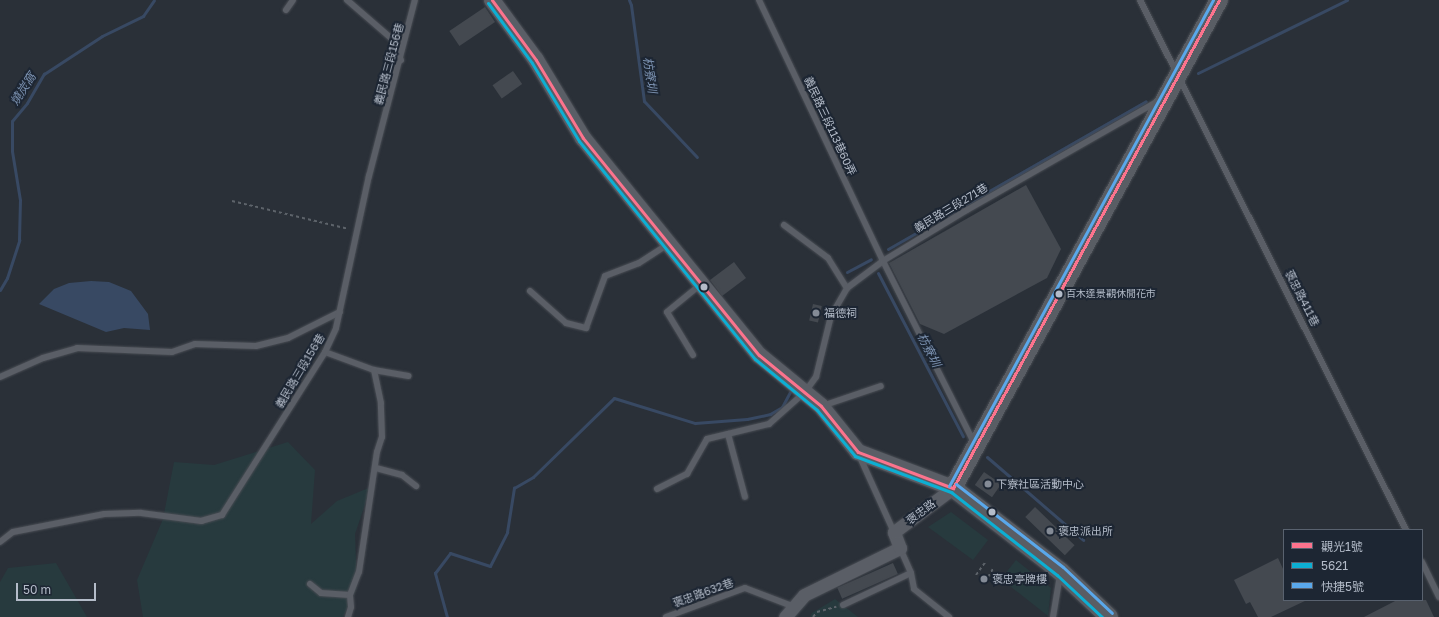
<!DOCTYPE html>
<html>
<head>
<meta charset="utf-8">
<style>
  body { margin:0 }
  #map { position:relative; width:1439px; height:617px; overflow:hidden; background:#2a3038; font-family:"Golos Text","Noto Sans TC",sans-serif }
  div>[style] { position:absolute }
  [style*='--x'] { left:calc(var(--x)*1px); top:calc(var(--y)*1px); width:calc(var(--w)*1px); rotate:calc(var(--a)*1deg) }
  .green>* { inset:0; background:#273a3e }
  .water>* { inset:0; background:#384963 }
  .stream>* { height:3px; margin:-1.5px; padding:0 1.5px; transform-origin:1.5px; border-radius:1.5px; background:#384963 }
  .building>* { inset:0; background:#444950; transform-origin:0 0 }
  .path>* { height:2px; margin-top:-1px; transform-origin:0; background:repeating-linear-gradient(90deg,#5d636a 0 3px,transparent 0 6px) }
  .roads { filter:drop-shadow(0 0 1px #484c53) drop-shadow(0 0 1px #484c53) }
  .service>* { height:6px; margin:-3px; padding:0 3px; transform-origin:3px; border-radius:3px; background:#5a5e66 }
  .minor>* { height:13px; margin:-6.5px; padding:0 6.5px; transform-origin:6.5px; border-radius:6.5px; background:#5a5e66 }
  .tertiary>* { height:16px; margin:-8px; padding:0 8px; transform-origin:8px; border-radius:8px; background:#5a5e66 }
  .secondary>* { height:18px; margin:-9px; padding:0 9px; transform-origin:9px; border-radius:9px; background:#595d64 }
  .bus-1>* { height:3px; margin:-1.5px; padding:0 1.5px; transform-origin:1.5px; border-radius:1.5px; background:#fc738d }
  .bus-2>* { height:3px; margin:-1.5px; padding:0 1.5px; transform-origin:1.5px; border-radius:1.5px; background:#0dafd3 }
  .bus-3>* { height:3px; margin:-1.5px; padding:0 1.5px; transform-origin:1.5px; border-radius:1.5px; background:#5aa8eb }
  .dots>* { width:11px; height:11px; translate:-50% -50%; box-sizing:border-box; border:2px solid #1d2633; border-radius:50% }
  span { translate:-50% -50%; white-space:nowrap; text-align:center; line-height:1.15; -webkit-text-stroke:4px #1d2633; paint-order:stroke }
  .bus-label { font-size:10px; color:#b4bcc9 }
  .left { translate:0 -50%; text-align:left }
  .street-label { font-size:11px; color:#b4bcc9 }
  .poi-label { font-size:11px; color:#b4bcc9 }
  .water-label { font-size:12px; color:#7c92b1; font-style:italic }
  .legend { position:absolute; left:1283px; top:529px; width:140px; height:72px; box-sizing:border-box; background:#1d2633; border:1px solid #59626f; margin:0; padding:5px 7px; list-style:none; font-size:12px; color:#b4bcc9 }
  .legend li { display:flex; align-items:center; gap:8px; height:20px }
  .legend b { width:20px; border:1px solid #59626f }
  .scale { position:absolute; left:16px; top:583px; width:80px; height:18px; box-sizing:border-box; border:2px solid #b4bcc9; border-top:0; padding-left:5px; font-size:12px; line-height:14px; white-space:nowrap; color:#b4bcc9; -webkit-text-stroke:3px #1d2633; paint-order:stroke }
</style>
</head>
<body>
<div id="map">
  <div class="green">
    <div style="clip-path:polygon(288px 442px,315px 470px,311px 524px,337px 501px,371px 487px,355px 534px,357px 588px,343px 617px,143px 617px,137px 580px,163px 519px,174px 462px,214px 465px)"></div>
    <div style="clip-path:polygon(951px 512px,988px 540px,973px 560px,928px 527px)"></div>
    <div style="clip-path:polygon(1016px 560px,1051px 588px,1048px 616px,1001px 579px)"></div>
    <div style="clip-path:polygon(56px 563px,87px 617px,0 617px,0 582px,8px 568px)"></div>
    <div style="clip-path:polygon(835px 599px,858px 617px,810px 617px,812px 613px)"></div>
  </div>
  <div class="water">
    <div style="clip-path:polygon(91px 281px,109px 282px,131px 291px,148px 314px,150px 330px,124px 328px,106px 332px,39px 304px,54px 289px,69px 283px)"></div>
  </div>
  <div class="stream">
    <div style="--x:629;--y:0;--w:5;--a:68"></div>
    <div style="--x:631;--y:5;--w:97;--a:82.3"></div>
    <div style="--x:644;--y:101;--w:77;--a:46.6"></div>
    <div style="--x:1198;--y:73;--w:166;--a:-26.1"></div>
    <div style="--x:888;--y:249;--w:297;--a:-29.8"></div>
    <div style="--x:847;--y:272;--w:27;--a:-28"></div>
    <div style="--x:878;--y:273;--w:184;--a:62.5"></div>
    <div style="--x:0;--y:290;--w:14;--a:-60"></div>
    <div style="--x:7;--y:278;--w:40;--a:-72"></div>
    <div style="--x:19;--y:240;--w:40;--a:-88.6"></div>
    <div style="--x:20;--y:200;--w:50;--a:-99.3"></div>
    <div style="--x:12;--y:151;--w:30;--a:-90"></div>
    <div style="--x:12;--y:121;--w:23;--a:-50"></div>
    <div style="--x:27;--y:103;--w:34;--a:-60"></div>
    <div style="--x:44;--y:74;--w:69;--a:-33.2"></div>
    <div style="--x:102;--y:36;--w:46;--a:-26"></div>
    <div style="--x:143;--y:16;--w:19;--a:-55"></div>
    <div style="--x:987;--y:457;--w:127;--a:40.8"></div>
    <div style="--x:447;--y:617;--w:46;--a:-105.3"></div>
    <div style="--x:435;--y:573;--w:25;--a:-53"></div>
    <div style="--x:450;--y:553;--w:42;--a:18"></div>
    <div style="--x:490;--y:566;--w:38;--a:-63"></div>
    <div style="--x:507;--y:532;--w:45;--a:-81"></div>
    <div style="--x:514;--y:488;--w:22;--a:-30"></div>
    <div style="--x:533;--y:477;--w:113;--a:-44.3"></div>
    <div style="--x:614;--y:398;--w:85;--a:17.2"></div>
    <div style="--x:695;--y:423;--w:52;--a:-4.4"></div>
    <div style="--x:747;--y:419;--w:24;--a:-12"></div>
    <div style="--x:770;--y:414;--w:14;--a:-30"></div>
    <div style="--x:782;--y:407;--w:17;--a:-62"></div>
  </div>
  <div class="building">
    <div style="left:485px;top:7px;width:18px;height:43px;rotate:56deg"></div>
    <div style="left:513px;top:71px;width:16px;height:25px;rotate:55deg"></div>
    <div style="clip-path:polygon(1026px 185px,1061px 249px,1047px 278px,944px 334px,920px 324px,889px 263px)"></div>
    <div style="left:734px;top:262px;width:20px;height:30px;rotate:53deg"></div>
    <div style="left:813px;top:304px;width:9px;height:17px;rotate:13deg"></div>
    <div style="left:984px;top:472px;width:21px;height:16px;rotate:35deg"></div>
    <div style="left:1035px;top:507px;width:55px;height:14px;rotate:44deg"></div>
    <div style="clip-path:polygon(1278px 558px,1284px 571px,1284px 600px,1307px 600px,1271px 617px,1258px 617px,1250px 602px,1246px 604px,1234px 580px)"></div>
    <div style="left:893px;top:563px;width:12px;height:61px;rotate:66deg"></div>
    <div style="clip-path:polygon(1397px 600px,1426px 600px,1434px 617px,1364px 617px)"></div>
  </div>
  <div class="path">
    <div style="--x:232;--y:201;--w:120;--a:13.5"></div>
    <div style="--x:976;--y:575;--w:17;--a:-54"></div>
    <div style="--x:985;--y:582;--w:17;--a:-59"></div>
    <div style="--x:813;--y:617;--w:6;--a:-51"></div>
    <div style="--x:817;--y:612;--w:20;--a:-15"></div>
  </div>
  <div class="roads">
    <div class="service">
      <div style="--x:347;--y:0;--w:60;--a:40.9"></div>
      <div style="--x:392;--y:39;--w:23;--a:67"></div>
      <div style="--x:759;--y:0;--w:289;--a:64.6"></div>
      <div style="--x:883;--y:261;--w:203;--a:63.4"></div>
      <div style="--x:1140;--y:0;--w:593;--a:63.35"></div>
      <div style="--x:286;--y:10;--w:12;--a:-55"></div>
      <div style="--x:784;--y:225;--w:55;--a:36.9"></div>
      <div style="--x:828;--y:258;--w:36;--a:58"></div>
      <div style="--x:530;--y:291;--w:48;--a:41.6"></div>
      <div style="--x:566;--y:323;--w:21;--a:14"></div>
      <div style="--x:586;--y:328;--w:55;--a:-69.9"></div>
      <div style="--x:605;--y:276;--w:36;--a:-21"></div>
      <div style="--x:639;--y:263;--w:35;--a:-33"></div>
      <div style="--x:325;--y:352;--w:52;--a:20.2"></div>
      <div style="--x:374;--y:370;--w:35;--a:10"></div>
      <div style="--x:693;--y:355;--w:50;--a:-121.2"></div>
      <div style="--x:667;--y:312;--w:43;--a:-39.3"></div>
      <div style="--x:0;--y:377;--w:47;--a:-23.8"></div>
      <div style="--x:43;--y:358;--w:35;--a:-16"></div>
      <div style="--x:77;--y:348;--w:95;--a:2.4"></div>
      <div style="--x:172;--y:352;--w:24;--a:-19"></div>
      <div style="--x:195;--y:344;--w:61;--a:1.9"></div>
      <div style="--x:256;--y:346;--w:33;--a:-14"></div>
      <div style="--x:288;--y:338;--w:58;--a:-26.6"></div>
      <div style="--x:822;--y:406;--w:62;--a:-18.7"></div>
      <div style="--x:728;--y:434;--w:65;--a:74.9"></div>
      <div style="--x:859;--y:455;--w:85;--a:65.6"></div>
      <div style="--x:376;--y:468;--w:27;--a:15"></div>
      <div style="--x:402;--y:475;--w:18;--a:38"></div>
      <div style="--x:657;--y:489;--w:34;--a:-27"></div>
      <div style="--x:687;--y:474;--w:40;--a:-60.3"></div>
      <div style="--x:707;--y:439;--w:64;--a:-13.6"></div>
      <div style="--x:769;--y:424;--w:48;--a:-41.6"></div>
      <div style="--x:805;--y:392;--w:19;--a:-54"></div>
      <div style="--x:816;--y:377;--w:63;--a:-76.2"></div>
      <div style="--x:831;--y:316;--w:32;--a:-60"></div>
      <div style="--x:847;--y:288;--w:45;--a:-36.9"></div>
      <div style="--x:883;--y:261;--w:98;--a:-31.3"></div>
      <div style="--x:967;--y:210;--w:220;--a:-29.7"></div>
      <div style="--x:0;--y:542;--w:16;--a:-38"></div>
      <div style="--x:13;--y:532;--w:93;--a:-11.2"></div>
      <div style="--x:104;--y:514;--w:37;--a:-2"></div>
      <div style="--x:141;--y:513;--w:61;--a:7.6"></div>
      <div style="--x:201;--y:521;--w:22;--a:-16"></div>
      <div style="--x:222;--y:515;--w:193;--a:-57.7"></div>
      <div style="--x:325;--y:352;--w:26;--a:-65"></div>
      <div style="--x:336;--y:328;--w:156;--a:-77.8"></div>
      <div style="--x:369;--y:176;--w:182;--a:-75.4"></div>
      <div style="--x:900;--y:548;--w:27;--a:66"></div>
      <div style="--x:911;--y:573;--w:16;--a:79"></div>
      <div style="--x:914;--y:589;--w:45;--a:38.7"></div>
      <div style="--x:1422;--y:562;--w:39;--a:64"></div>
      <div style="--x:310;--y:584;--w:14;--a:39"></div>
      <div style="--x:321;--y:593;--w:29;--a:4"></div>
      <div style="--x:843;--y:605;--w:75;--a:-25.2"></div>
      <div style="--x:348;--y:617;--w:10;--a:-73"></div>
      <div style="--x:351;--y:607;--w:12;--a:-95"></div>
      <div style="--x:350;--y:595;--w:25;--a:-69"></div>
      <div style="--x:359;--y:572;--w:121;--a:-81.5"></div>
      <div style="--x:377;--y:452;--w:16;--a:-72"></div>
      <div style="--x:382;--y:437;--w:34;--a:-92"></div>
      <div style="--x:381;--y:403;--w:34;--a:-102"></div>
      <div style="--x:666;--y:617;--w:84;--a:-20.2"></div>
      <div style="--x:745;--y:588;--w:50;--a:21"></div>
      <div style="--x:1053;--y:617;--w:43;--a:-80.5"></div>
    </div>
    <div class="minor">
      <div style="--x:785;--y:617;--w:29;--a:-49"></div>
      <div style="--x:804;--y:595;--w:107;--a:-26.1"></div>
      <div style="--x:900;--y:548;--w:17;--a:-111"></div>
      <div style="--x:894;--y:532;--w:74;--a:-36.7"></div>
    </div>
    <div class="tertiary">
      <div style="--x:492;--y:0;--w:74;--a:53.7"></div>
      <div style="--x:536;--y:60;--w:91;--a:58.9"></div>
      <div style="--x:583;--y:138;--w:279;--a:51"></div>
      <div style="--x:759;--y:355;--w:80;--a:39.4"></div>
      <div style="--x:821;--y:406;--w:59;--a:51.2"></div>
      <div style="--x:858;--y:452;--w:102;--a:20.8"></div>
    </div>
    <div class="secondary">
      <div style="--x:1109;--y:617;--w:67;--a:-136.8"></div>
      <div style="--x:1060;--y:571;--w:135;--a:-142.2"></div>
      <div style="--x:953;--y:488;--w:556;--a:-61.41"></div>
    </div>
  </div>
  <div class="bus-1">
    <div style="--x:492;--y:0;--w:74;--a:53.7"></div>
    <div style="--x:536;--y:60;--w:91;--a:58.9"></div>
    <div style="--x:583;--y:138;--w:279;--a:51"></div>
    <div style="--x:759;--y:355;--w:80;--a:39.4"></div>
    <div style="--x:821;--y:406;--w:59;--a:51.2"></div>
    <div style="--x:858;--y:452;--w:102;--a:20.8"></div>
    <div style="--x:953;--y:488;--w:556;--a:-61.41"></div>
  </div>
  <div class="bus-2">
    <div style="--x:488;--y:3;--w:74;--a:53.7"></div>
    <div style="--x:532;--y:63;--w:91;--a:58.9"></div>
    <div style="--x:579;--y:141;--w:280;--a:51.1"></div>
    <div style="--x:755;--y:359;--w:80;--a:39.4"></div>
    <div style="--x:817;--y:410;--w:60;--a:50.4"></div>
    <div style="--x:855;--y:456;--w:103;--a:20.6"></div>
    <div style="--x:951;--y:492;--w:135;--a:38.1"></div>
    <div style="--x:1057;--y:575;--w:62;--a:43"></div>
  </div>
  <div class="bus-3">
    <div style="--x:956;--y:484;--w:135;--a:37.8"></div>
    <div style="--x:1063;--y:567;--w:67;--a:43.2"></div>
    <div style="--x:949;--y:486;--w:553;--a:-61.49"></div>
  </div>
  <div class="dots">
    <div style="left:704px;top:287px;background:#b4bcc9"></div>
    <div style="left:1059px;top:294px;background:#b4bcc9"></div>
    <div style="left:816px;top:313px;background:#848b96"></div>
    <div style="left:988px;top:484px;background:#848b96"></div>
    <div style="left:992px;top:512px;background:#b4bcc9"></div>
    <div style="left:1050px;top:531px;background:#848b96"></div>
    <div style="left:984px;top:579px;background:#848b96"></div>
  </div>
  <div class="bus-label">
    <span class="left" style="left:1066px;top:294px">百木達景觀休閒花市</span>
  </div>
  <div class="street-label">
    <span style="left:389px;top:64px;rotate:-75deg">義民路三段156巷</span>
    <span style="left:830px;top:126px;rotate:65deg">義民路三段113巷60弄</span>
    <span style="left:951px;top:208px;rotate:-31deg">義民路三段271巷</span>
    <span style="left:1302px;top:298px;rotate:63deg">褒忠路411巷</span>
    <span style="left:300px;top:371px;rotate:-59deg">義民路三段156巷</span>
    <span style="left:921px;top:512px;rotate:-37deg">褒忠路</span>
    <span style="left:703px;top:593px;rotate:-20deg">褒忠路632巷</span>
  </div>
  <div class="poi-label">
    <span class="left" style="left:824px;top:313px">福德祠</span>
    <span class="left" style="left:996px;top:484px">下寮社區活動中心</span>
    <span class="left" style="left:1058px;top:531px">褒忠派出所</span>
    <span class="left" style="left:992px;top:579px">褒忠亭牌樓</span>
  </div>
  <div class="water-label">
    <span style="left:650px;top:75px;rotate:82deg">枋寮圳</span>
    <span style="left:23px;top:89px;rotate:-57deg">燒炭窩</span>
    <span style="left:929px;top:350px;rotate:63deg">枋寮圳</span>
  </div>
  <ul class="legend">
  <li><b style="height:5px;background:#fc738d"></b>觀光1號</li>
  <li><b style="height:5px;background:#0dafd3"></b>5621</li>
  <li><b style="height:5px;background:#5aa8eb"></b>快捷5號</li>
  </ul>
  <div class="scale">50 m</div>
</div>
</body>
</html>
